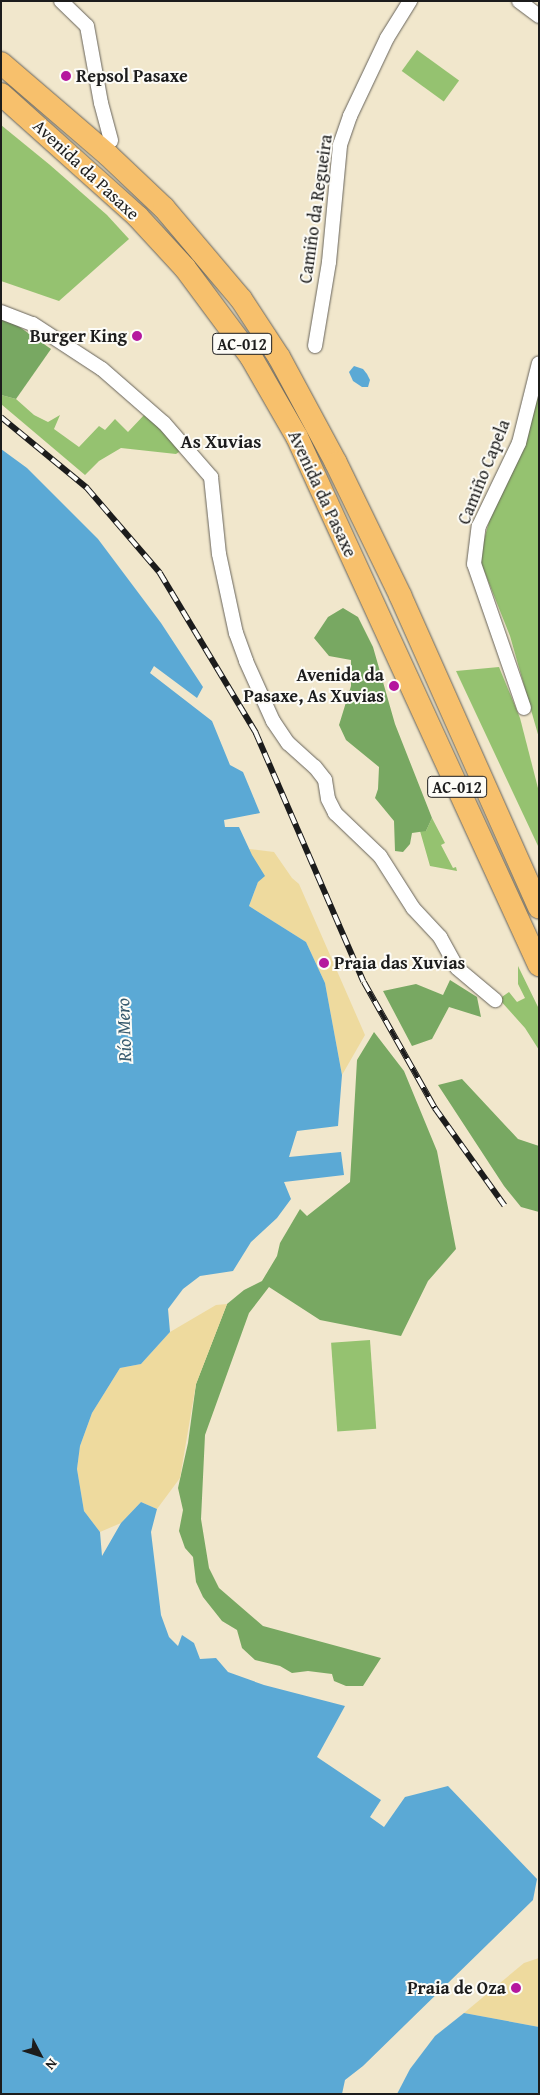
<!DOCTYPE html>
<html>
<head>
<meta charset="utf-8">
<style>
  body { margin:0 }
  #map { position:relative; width:540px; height:2095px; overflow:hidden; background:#f1e7cc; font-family:"Gentium Book Plus",serif }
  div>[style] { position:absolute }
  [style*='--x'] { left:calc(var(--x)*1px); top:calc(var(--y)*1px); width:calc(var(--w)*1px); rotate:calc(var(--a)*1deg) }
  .green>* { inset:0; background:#95c270; transform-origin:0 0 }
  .forest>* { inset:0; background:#78a862 }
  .sand>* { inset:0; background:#eeda9e }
  .water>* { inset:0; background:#5ba9d5 }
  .roads { filter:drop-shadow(0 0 1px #67635a) drop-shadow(0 0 1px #67635a) }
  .minor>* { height:14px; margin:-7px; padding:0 7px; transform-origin:7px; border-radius:7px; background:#fff }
  .primary>* { height:22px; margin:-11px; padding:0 11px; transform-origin:11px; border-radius:11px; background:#f7c06c }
  .rail>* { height:5.5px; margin-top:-2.75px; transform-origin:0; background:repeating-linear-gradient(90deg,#fdfcf7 0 11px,#1c1c1c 0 22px); box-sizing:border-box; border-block:1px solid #1c1c1c }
  .dots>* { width:14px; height:14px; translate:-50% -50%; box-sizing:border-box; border:2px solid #fdfcf7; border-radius:50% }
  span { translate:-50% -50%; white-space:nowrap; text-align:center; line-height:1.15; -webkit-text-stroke:4px #fdfcf7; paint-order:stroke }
  .shield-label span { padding:1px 4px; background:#fdfcf7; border:1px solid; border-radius:4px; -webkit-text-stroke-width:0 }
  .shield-label { font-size:16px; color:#1c1c1c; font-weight:700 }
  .poi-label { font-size:18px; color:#1c1c1c; font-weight:700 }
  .left { translate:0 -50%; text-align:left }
  .right { translate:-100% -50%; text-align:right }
  .street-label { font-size:18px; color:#1c1c1c }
  .neighbourhood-label { font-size:19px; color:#1c1c1c; font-weight:700 }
  .water-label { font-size:19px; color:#385b6f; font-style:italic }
  .frame { position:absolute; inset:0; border:2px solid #1c1c1c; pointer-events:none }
  .north { position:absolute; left:15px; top:2030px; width:50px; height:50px; -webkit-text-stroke:4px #fdfcf7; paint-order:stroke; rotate:130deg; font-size:14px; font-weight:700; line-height:20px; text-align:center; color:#1c1c1c }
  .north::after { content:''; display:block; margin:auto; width:18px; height:22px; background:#1c1c1c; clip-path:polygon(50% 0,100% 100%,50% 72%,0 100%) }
</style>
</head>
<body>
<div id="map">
  <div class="green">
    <div style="left:417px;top:50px;width:52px;height:26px;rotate:36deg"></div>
    <div style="clip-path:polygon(1px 125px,50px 165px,107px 215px,129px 239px,59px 301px,1px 281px)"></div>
    <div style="clip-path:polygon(539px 392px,539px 738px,510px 636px,479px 558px,490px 518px)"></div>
    <div style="clip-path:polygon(1px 395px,16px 399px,34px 415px,48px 422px,60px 415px,54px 429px,79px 447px,99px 426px,105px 430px,115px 419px,128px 432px,145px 414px,182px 450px,176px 454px,121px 448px,99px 461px,85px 475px,1px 404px)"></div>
    <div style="clip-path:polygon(499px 667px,520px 718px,539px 792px,539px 848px,456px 671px)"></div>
    <div style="clip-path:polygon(432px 818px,445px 843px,441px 845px,453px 868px,456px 867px,457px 871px,430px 866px,420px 831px,426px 831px)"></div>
    <div style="clip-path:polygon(518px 966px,539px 1009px,539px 1050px,525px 1028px,499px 999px,509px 992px,517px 1002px,525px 998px,518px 984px)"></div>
    <div style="left:370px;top:1340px;width:89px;height:39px;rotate:86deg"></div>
  </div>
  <div class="forest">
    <div style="clip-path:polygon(1px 314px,51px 349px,16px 399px,1px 395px)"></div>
    <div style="clip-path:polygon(343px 608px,358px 617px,373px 647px,395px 724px,432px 818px,426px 831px,412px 833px,410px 844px,403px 852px,395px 851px,394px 821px,375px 798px,378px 789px,379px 767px,346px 740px,339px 725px,351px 686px,351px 660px,329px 656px,314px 638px,328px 617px)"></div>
    <div style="clip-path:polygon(450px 980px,477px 997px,481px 1017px,449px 1007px,432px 1039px,412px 1046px,383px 991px,416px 984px,443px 995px)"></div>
    <div style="clip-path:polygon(374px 1032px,404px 1071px,437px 1151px,456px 1249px,428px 1281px,401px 1336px,320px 1320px,269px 1287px,249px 1313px,205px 1435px,201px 1519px,209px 1568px,219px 1588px,263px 1626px,381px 1658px,363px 1686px,346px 1686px,334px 1681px,332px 1674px,308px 1671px,292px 1673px,280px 1666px,255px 1660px,242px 1648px,237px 1630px,222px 1621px,203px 1597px,196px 1582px,193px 1557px,185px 1548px,179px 1531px,183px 1510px,178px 1488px,188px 1443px,196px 1384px,227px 1304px,244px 1290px,262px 1281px,277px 1256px,280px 1243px,300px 1209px,307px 1216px,350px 1182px,357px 1060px)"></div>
    <div style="clip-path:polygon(462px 1079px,518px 1139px,539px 1146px,539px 1212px,521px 1207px,504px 1186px,438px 1085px)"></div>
  </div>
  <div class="sand">
    <div style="clip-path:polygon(249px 849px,274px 852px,292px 878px,299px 884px,365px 1035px,342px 1075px,325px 983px,306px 942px,249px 906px,258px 882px)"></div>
    <div style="clip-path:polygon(227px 1304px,196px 1384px,180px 1478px,157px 1509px,141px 1502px,121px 1523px,100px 1532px,84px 1511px,77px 1469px,80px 1446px,92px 1413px,120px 1368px,141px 1364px,170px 1332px,216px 1305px)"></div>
    <div style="clip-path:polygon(539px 1958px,539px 2027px,464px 2013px,524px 1963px)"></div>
  </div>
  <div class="water">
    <div style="clip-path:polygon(354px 366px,363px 369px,367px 374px,370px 380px,368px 387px,362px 387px,353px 381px,349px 372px)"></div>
    <div style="clip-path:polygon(1px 449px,27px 468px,98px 539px,161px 623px,203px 687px,197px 698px,154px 666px,150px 673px,212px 721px,230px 765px,243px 772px,260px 813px,224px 820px,225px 827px,239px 827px,252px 855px,265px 876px,258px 882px,249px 906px,306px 942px,325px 983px,342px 1075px,338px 1126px,297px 1131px,289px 1157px,341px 1152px,344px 1175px,284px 1182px,291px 1199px,277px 1218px,251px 1242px,233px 1271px,200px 1276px,183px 1289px,168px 1309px,170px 1332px,141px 1364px,120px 1368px,92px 1413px,80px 1446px,77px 1469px,84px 1511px,100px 1532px,102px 1556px,121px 1523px,141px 1502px,157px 1509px,151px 1532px,161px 1615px,169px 1637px,178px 1646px,182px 1635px,194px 1643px,200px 1659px,216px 1658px,228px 1672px,264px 1685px,345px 1706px,317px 1757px,381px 1800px,370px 1817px,384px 1827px,405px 1797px,448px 1786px,537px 1879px,533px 1900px,363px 2066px,345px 2080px,342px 2094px,1px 2094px)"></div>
    <div style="clip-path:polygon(464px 2013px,539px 2027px,539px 2094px,397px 2094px,410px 2069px,435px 2036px)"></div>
  </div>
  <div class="roads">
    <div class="minor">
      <div style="--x:61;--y:1;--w:36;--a:44"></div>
      <div style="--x:87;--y:26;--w:78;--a:79.7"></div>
      <div style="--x:101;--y:103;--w:39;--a:75"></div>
      <div style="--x:519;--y:1;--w:25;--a:37"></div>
      <div style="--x:1;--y:312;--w:34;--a:21"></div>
      <div style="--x:33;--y:324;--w:82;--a:33.1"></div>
      <div style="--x:102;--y:369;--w:82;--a:41.1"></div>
      <div style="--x:164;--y:423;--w:72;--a:49"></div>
      <div style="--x:211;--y:477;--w:77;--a:84.1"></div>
      <div style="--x:219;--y:554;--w:81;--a:77.9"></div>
      <div style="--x:236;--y:633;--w:30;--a:70"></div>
      <div style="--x:246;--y:661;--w:66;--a:65.8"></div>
      <div style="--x:273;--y:721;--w:27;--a:56"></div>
      <div style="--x:288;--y:743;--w:36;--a:42"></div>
      <div style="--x:315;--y:767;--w:16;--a:52"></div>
      <div style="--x:325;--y:780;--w:19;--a:81"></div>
      <div style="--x:328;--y:799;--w:16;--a:63"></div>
      <div style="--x:335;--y:813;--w:62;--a:43.7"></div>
      <div style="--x:380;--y:856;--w:62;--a:57.6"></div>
      <div style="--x:413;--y:908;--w:40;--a:47"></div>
      <div style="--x:440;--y:937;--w:35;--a:61"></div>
      <div style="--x:457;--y:968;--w:50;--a:40.1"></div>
      <div style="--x:315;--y:346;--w:85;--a:-80.5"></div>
      <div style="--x:329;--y:262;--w:118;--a:-84.6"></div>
      <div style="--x:340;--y:145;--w:31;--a:-71"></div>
      <div style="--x:350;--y:116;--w:86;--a:-64.6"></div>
      <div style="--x:387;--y:38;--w:44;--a:-58.1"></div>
      <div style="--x:524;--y:708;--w:152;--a:-109.1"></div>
      <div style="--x:474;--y:564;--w:38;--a:-83"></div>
      <div style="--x:479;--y:526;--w:92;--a:-64.3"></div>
      <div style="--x:519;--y:443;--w:82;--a:-76"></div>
    </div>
    <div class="primary">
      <div style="--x:1;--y:63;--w:141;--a:40.7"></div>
      <div style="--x:108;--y:155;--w:77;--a:43.4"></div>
      <div style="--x:164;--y:208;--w:119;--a:49.8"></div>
      <div style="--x:241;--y:299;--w:69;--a:56.8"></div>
      <div style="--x:279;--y:357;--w:120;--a:61.7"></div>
      <div style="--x:336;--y:463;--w:147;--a:64.1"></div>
      <div style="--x:400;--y:595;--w:342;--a:66"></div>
      <div style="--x:1;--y:94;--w:184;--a:41.9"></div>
      <div style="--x:138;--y:217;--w:69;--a:47.3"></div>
      <div style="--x:185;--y:268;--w:111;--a:53.4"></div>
      <div style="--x:251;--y:357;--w:92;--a:60.1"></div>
      <div style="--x:297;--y:437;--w:581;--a:65.38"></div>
    </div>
  </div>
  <div class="rail">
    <div style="--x:1;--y:417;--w:112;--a:39.5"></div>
    <div style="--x:87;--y:488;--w:112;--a:49.3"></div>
    <div style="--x:160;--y:573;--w:187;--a:59"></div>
    <div style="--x:256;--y:733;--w:271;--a:66.6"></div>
    <div style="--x:364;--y:982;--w:145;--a:60.6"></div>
    <div style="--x:435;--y:1108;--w:120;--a:54.5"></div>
  </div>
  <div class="dots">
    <div style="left:66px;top:76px;background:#b5179e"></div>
    <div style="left:137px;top:336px;background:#b5179e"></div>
    <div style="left:394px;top:686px;background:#b5179e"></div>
    <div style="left:324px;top:963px;background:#b5179e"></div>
    <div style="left:516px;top:1988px;background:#b5179e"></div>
  </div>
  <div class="shield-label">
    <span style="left:242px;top:344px">AC-012</span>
    <span style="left:457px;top:787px">AC-012</span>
  </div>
  <div class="poi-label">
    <span class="left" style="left:76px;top:76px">Repsol Pasaxe</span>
    <span class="right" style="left:127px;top:336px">Burger King</span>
    <span class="right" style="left:384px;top:686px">Avenida da<br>Pasaxe, As Xuvias</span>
    <span class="left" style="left:334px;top:963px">Praia das Xuvias</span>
    <span class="right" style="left:506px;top:1988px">Praia de Oza</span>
  </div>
  <div class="street-label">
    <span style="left:86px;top:170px;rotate:43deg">Avenida da Pasaxe</span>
    <span style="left:316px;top:209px;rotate:-82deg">Camiño da Regueira</span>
    <span style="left:484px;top:472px;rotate:-68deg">Camiño Capela</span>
    <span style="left:322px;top:494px;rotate:65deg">Avenida da Pasaxe</span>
  </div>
  <div class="neighbourhood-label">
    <span style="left:221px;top:442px">As Xuvias</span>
  </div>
  <div class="water-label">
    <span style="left:124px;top:1030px;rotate:-92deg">Río Mero</span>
  </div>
  <div class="frame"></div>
  <div class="north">N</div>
</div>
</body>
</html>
